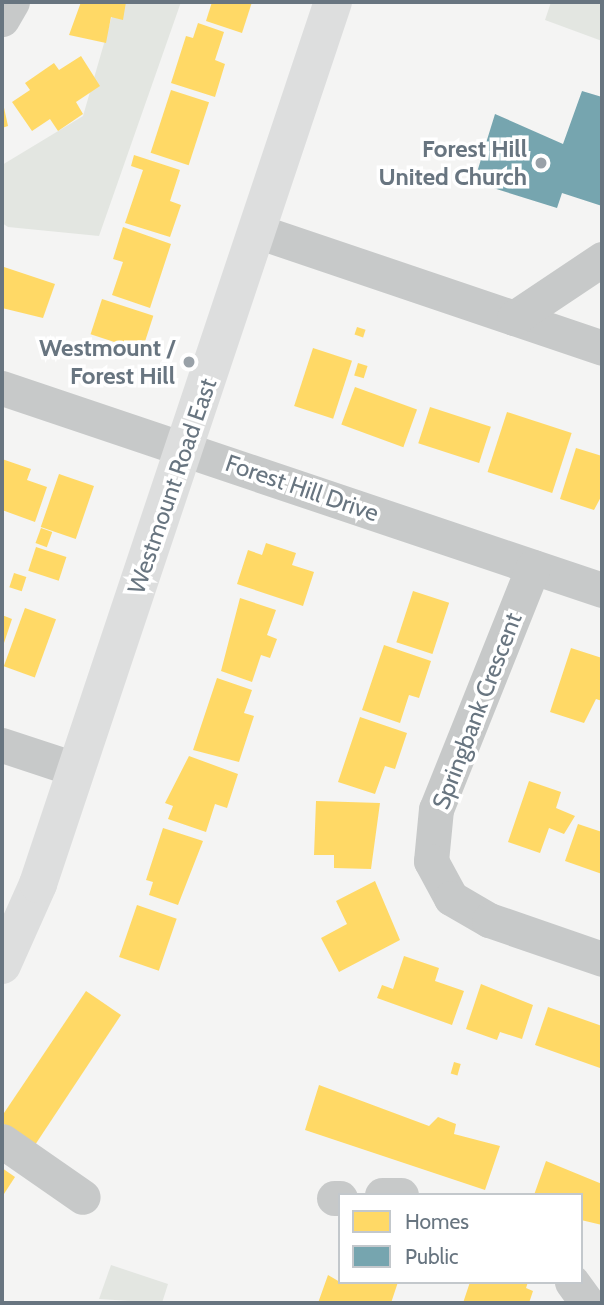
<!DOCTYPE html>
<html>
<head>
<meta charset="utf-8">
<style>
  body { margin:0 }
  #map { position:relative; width:604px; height:1305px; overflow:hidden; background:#f4f4f3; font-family:Cabin,sans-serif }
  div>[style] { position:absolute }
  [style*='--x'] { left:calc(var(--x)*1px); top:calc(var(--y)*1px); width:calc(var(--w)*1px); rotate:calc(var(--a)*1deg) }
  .green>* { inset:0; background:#e3e6e1 }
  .homes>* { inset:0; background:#ffd966; transform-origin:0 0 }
  .public>* { inset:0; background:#76a5af }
  .minor>* { height:35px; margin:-17.5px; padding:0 17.5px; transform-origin:17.5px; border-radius:17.5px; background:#c7c9c9 }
  .major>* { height:38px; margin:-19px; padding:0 19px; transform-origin:19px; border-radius:19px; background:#dddede }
  .dots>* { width:19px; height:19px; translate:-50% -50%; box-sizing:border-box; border:4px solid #fff; border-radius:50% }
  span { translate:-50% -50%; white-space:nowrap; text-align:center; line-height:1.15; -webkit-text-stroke:7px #fff; paint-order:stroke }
  .poi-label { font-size:24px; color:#687580; font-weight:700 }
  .right { translate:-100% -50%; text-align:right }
  .street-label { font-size:24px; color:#687580 }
  .frame { position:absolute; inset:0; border:4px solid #687580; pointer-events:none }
  .legend { position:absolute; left:338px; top:1193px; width:245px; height:91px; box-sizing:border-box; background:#fff; border:2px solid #c3c8cc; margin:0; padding:9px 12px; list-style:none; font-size:21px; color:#687580 }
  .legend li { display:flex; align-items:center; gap:14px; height:35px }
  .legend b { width:35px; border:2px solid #c3c8cc }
</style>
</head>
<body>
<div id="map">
  <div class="green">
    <div style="clip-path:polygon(116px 2px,181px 2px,99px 236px,8px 227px,2px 223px,2px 165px,83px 116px)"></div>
    <div style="clip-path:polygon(551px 2px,602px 2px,602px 41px,545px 20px)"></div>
    <div style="clip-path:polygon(111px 1265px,168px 1284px,162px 1303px,99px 1299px)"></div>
  </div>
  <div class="homes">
    <div style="clip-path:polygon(81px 2px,126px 2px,123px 20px,111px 17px,106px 43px,69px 35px)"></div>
    <div style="clip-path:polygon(212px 2px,252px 2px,242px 33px,206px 21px)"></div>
    <div style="clip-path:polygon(198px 23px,224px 32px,215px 60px,225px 64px,215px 97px,171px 83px,186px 36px,193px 38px)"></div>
    <div style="clip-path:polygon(81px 56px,100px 86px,76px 102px,83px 114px,58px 131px,50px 119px,32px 131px,12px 102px,30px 90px,25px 83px,54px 63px,59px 70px)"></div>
    <div style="left:171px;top:90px;width:40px;height:66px;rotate:18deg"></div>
    <div style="clip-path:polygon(3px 103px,8px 126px,2px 128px,2px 104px)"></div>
    <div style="clip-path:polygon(134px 155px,180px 170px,170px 201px,181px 205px,170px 237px,125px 223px,143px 170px,131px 166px)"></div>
    <div style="clip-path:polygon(123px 227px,171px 244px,150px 308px,112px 295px,123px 262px,113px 259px)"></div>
    <div style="clip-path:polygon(4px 267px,55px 284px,43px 318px,2px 308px)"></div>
    <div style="left:102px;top:299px;width:54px;height:37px;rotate:18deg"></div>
    <div style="left:357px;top:327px;width:9px;height:8px;rotate:18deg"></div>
    <div style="left:313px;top:348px;width:41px;height:61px;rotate:18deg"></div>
    <div style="left:358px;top:363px;width:10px;height:13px;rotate:17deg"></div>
    <div style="left:355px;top:387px;width:66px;height:40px;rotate:20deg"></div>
    <div style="left:430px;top:407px;width:64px;height:38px;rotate:18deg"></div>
    <div style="left:507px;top:412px;width:68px;height:63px;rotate:18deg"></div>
    <div style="clip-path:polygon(576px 448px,602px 456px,602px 495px,594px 510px,560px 499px)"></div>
    <div style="clip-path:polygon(2px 459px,31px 469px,27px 480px,47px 487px,35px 522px,2px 510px)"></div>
    <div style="left:59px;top:474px;width:37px;height:56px;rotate:19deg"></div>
    <div style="left:41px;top:528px;width:12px;height:16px;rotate:20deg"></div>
    <div style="clip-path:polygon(266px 543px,296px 553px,292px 565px,314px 572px,303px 606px,237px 584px,248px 550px,262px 555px)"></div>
    <div style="left:36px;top:547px;width:32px;height:25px;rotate:18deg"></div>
    <div style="left:14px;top:573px;width:13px;height:15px;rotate:18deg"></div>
    <div style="left:413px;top:591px;width:38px;height:54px;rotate:18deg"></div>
    <div style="clip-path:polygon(240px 598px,276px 610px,267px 635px,277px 639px,270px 658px,261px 655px,252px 682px,221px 671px)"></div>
    <div style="left:25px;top:608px;width:33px;height:62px;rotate:20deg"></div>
    <div style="clip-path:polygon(2px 615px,12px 619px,2px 649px)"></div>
    <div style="clip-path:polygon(384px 645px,431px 661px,419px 698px,409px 695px,400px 723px,362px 710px)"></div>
    <div style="clip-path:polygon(571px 648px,602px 658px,602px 701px,596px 699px,584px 723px,550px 712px)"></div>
    <div style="clip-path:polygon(217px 678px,252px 690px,244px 713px,254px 716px,239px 762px,193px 750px)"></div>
    <div style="clip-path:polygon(360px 717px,407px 733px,395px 769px,385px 766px,375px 794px,338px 782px)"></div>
    <div style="clip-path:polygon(189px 756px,238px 774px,227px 808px,215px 804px,206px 832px,168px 819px,173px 806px,165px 803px)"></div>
    <div style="clip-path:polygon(529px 781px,561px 792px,556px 808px,575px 816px,564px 834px,549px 828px,540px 853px,508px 842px)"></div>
    <div style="clip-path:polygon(316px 801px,380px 803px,371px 869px,334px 868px,334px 855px,314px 855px)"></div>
    <div style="clip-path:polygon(578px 824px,602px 832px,602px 874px,565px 861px)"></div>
    <div style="clip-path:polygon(163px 828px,203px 841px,178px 905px,149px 895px,153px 882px,146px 880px)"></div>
    <div style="clip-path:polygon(375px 881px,400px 940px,339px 972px,321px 938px,347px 924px,336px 901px)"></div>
    <div style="left:137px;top:905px;width:42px;height:55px;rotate:19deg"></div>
    <div style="clip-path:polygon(404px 956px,439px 968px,435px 981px,464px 991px,452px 1025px,377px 998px,382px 985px,393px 989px)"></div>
    <div style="clip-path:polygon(481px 984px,533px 1005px,522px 1039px,500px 1032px,497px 1040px,466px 1029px)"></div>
    <div style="clip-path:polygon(86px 991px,121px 1015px,35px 1145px,2px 1123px,2px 1116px)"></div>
    <div style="clip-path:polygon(548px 1007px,602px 1026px,600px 1068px,535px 1045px)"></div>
    <div style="left:454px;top:1062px;width:7px;height:12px;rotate:16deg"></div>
    <div style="clip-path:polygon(319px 1085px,429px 1126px,438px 1117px,456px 1124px,454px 1134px,500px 1146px,485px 1190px,305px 1130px)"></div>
    <div style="clip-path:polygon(546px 1161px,602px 1184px,602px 1225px,581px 1220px,581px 1195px,534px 1195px)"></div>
    <div style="clip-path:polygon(2px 1168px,15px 1177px,2px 1197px)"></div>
    <div style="clip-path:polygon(328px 1275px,340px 1282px,398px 1282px,391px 1303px,318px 1303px)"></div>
    <div style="clip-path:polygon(470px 1282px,528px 1282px,526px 1288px,533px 1291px,529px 1303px,463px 1303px)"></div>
  </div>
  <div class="public">
    <div style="clip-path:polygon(582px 91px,602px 97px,602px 206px,562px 193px,557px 208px,474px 182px,495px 114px,563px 144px)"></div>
  </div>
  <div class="minor">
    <div style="--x:2;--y:19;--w:20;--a:-60"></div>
    <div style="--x:257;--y:231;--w:364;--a:18.7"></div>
    <div style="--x:514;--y:318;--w:106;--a:-33.8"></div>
    <div style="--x:2;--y:388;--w:633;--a:18.61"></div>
    <div style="--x:533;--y:567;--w:261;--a:111.8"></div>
    <div style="--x:436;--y:809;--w:52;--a:95.5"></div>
    <div style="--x:431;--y:861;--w:42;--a:61.6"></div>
    <div style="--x:451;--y:898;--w:44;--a:30.1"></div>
    <div style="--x:489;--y:920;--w:120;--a:19"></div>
    <div style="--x:2;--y:745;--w:77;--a:18.2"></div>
    <div style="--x:2;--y:1141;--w:98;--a:34.7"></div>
    <div style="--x:382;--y:1195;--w:19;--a:0"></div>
    <div style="--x:334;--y:1198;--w:6;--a:0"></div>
    <div style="--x:572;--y:1282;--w:26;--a:54"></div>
  </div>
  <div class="major">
    <div style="--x:2;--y:965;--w:89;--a:-66"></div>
    <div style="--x:38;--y:884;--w:930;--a:-71.51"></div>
  </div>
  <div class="dots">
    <div style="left:541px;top:163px;background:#99a1a8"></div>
    <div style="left:189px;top:362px;background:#99a1a8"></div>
  </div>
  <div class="poi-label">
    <span class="right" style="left:527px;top:163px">Forest Hill<br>United Church</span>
    <span class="right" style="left:175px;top:362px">Westmount /<br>Forest Hill</span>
  </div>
  <div class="street-label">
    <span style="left:172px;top:486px;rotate:-71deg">Westmount Road East</span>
    <span style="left:302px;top:488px;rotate:19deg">Forest Hill Drive</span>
    <span style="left:477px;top:711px;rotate:-69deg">Springbank Crescent</span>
  </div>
  <div class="frame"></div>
  <ul class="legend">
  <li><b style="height:19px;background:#ffd966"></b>Homes</li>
  <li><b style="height:19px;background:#76a5af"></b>Public</li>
  </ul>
</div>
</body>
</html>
